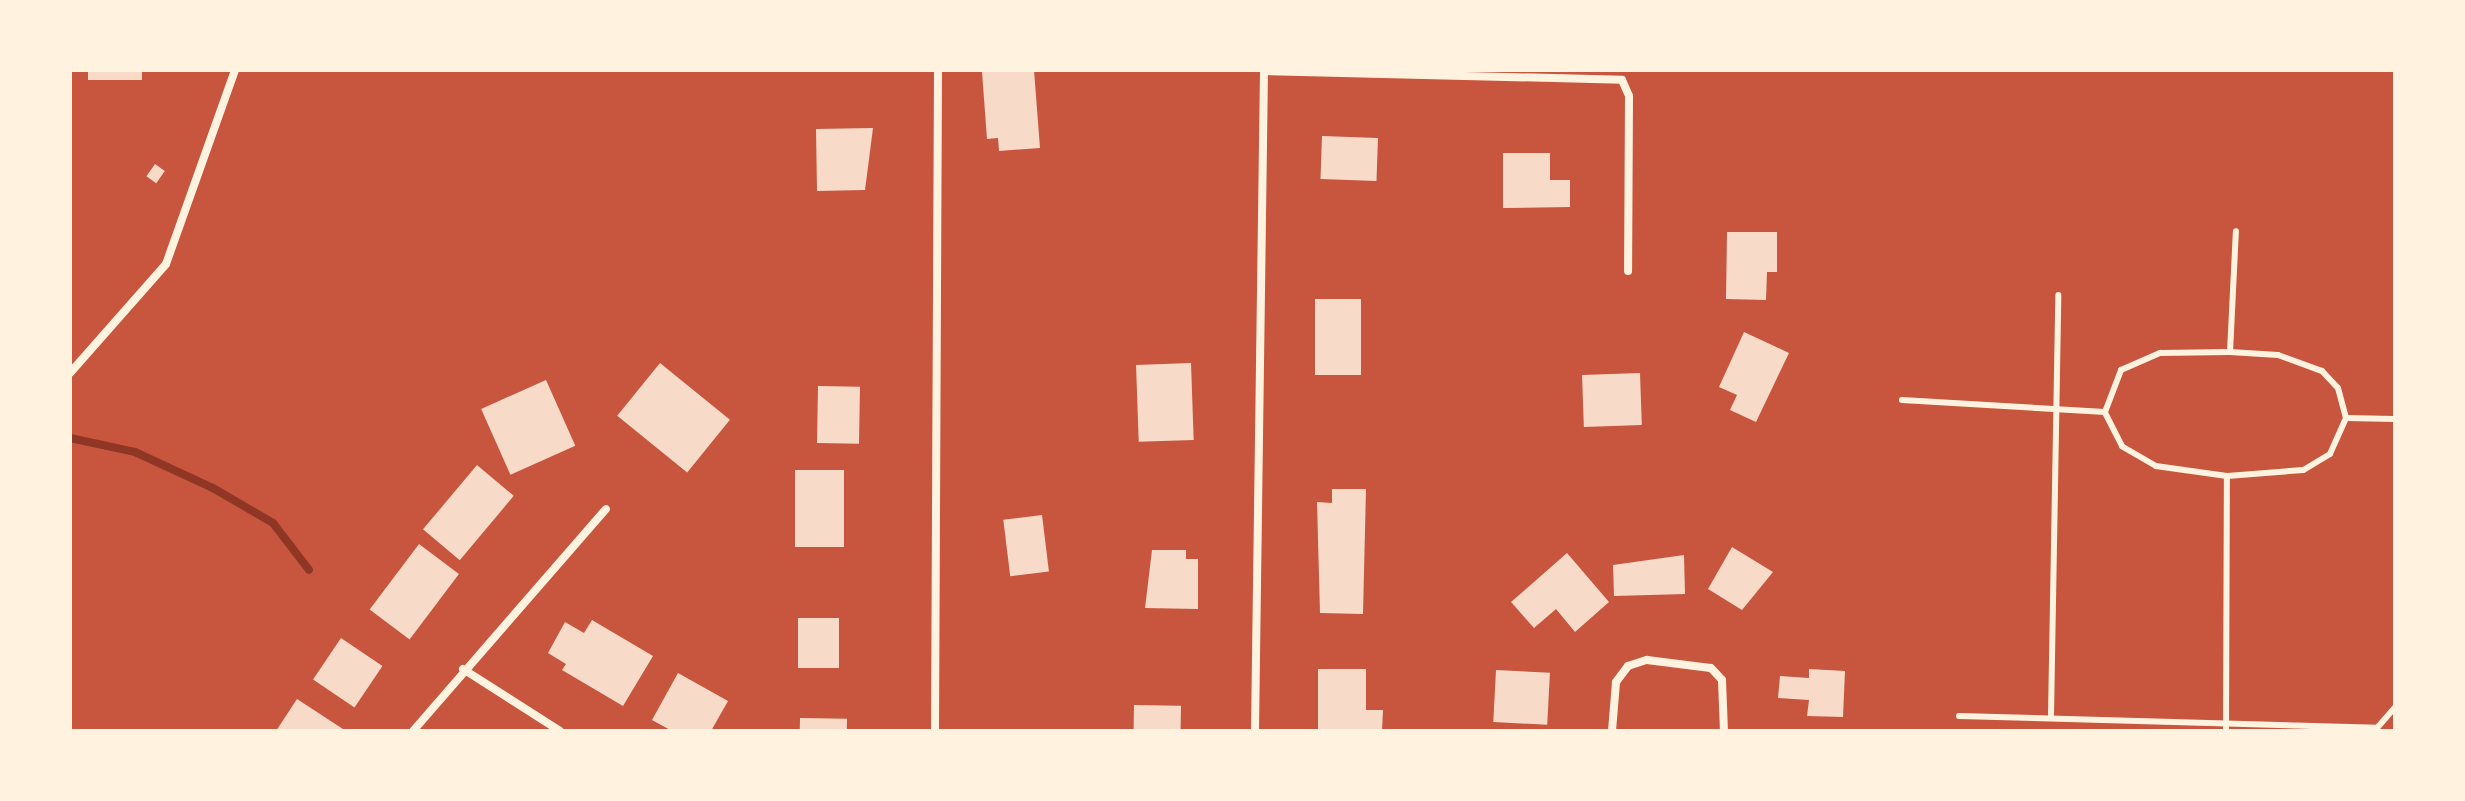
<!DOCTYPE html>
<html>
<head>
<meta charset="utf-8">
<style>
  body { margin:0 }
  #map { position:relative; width:2465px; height:801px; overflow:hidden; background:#c8553d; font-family:"Noto Serif",serif }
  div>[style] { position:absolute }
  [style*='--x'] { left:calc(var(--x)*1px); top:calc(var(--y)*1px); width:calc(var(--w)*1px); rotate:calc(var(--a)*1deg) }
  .stream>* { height:8px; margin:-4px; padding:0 4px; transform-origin:4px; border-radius:4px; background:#8f3625 }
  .building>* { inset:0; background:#f7dbc8; transform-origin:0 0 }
  .service>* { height:6px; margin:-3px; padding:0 3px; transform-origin:3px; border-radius:3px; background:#fff3e0 }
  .minor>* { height:8px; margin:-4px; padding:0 4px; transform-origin:4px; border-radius:4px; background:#fff3e0 }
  span { translate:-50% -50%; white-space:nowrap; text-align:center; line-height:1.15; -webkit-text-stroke:8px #fff3e0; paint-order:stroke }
  .frame { position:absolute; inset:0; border:72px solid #fff3e0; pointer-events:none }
</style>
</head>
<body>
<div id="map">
  <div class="stream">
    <div style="--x:70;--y:438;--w:66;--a:12.2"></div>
    <div style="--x:135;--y:452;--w:86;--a:24.8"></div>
    <div style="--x:213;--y:488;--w:69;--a:30.3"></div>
    <div style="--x:273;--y:523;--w:59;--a:52.5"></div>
  </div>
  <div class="building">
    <div style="left:88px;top:70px;width:54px;height:10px"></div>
    <div style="clip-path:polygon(1034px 70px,1040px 148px,999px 151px,998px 138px,987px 139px,982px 72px)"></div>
    <div style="clip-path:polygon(873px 128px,865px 190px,817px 191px,816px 129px)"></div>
    <div style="left:1322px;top:136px;width:56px;height:43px;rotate:2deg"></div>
    <div style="clip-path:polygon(1503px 153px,1550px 153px,1550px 180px,1570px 180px,1570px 207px,1503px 208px)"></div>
    <div style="left:155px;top:164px;width:12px;height:15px;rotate:35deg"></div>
    <div style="clip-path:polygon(1727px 232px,1777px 232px,1777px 272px,1767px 272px,1766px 300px,1726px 299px)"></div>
    <div style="left:1315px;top:299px;width:46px;height:76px"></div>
    <div style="clip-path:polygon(1744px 332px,1789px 353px,1756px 422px,1730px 410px,1737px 395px,1719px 387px)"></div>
    <div style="left:660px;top:363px;width:90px;height:68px;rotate:39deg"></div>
    <div style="left:1191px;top:363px;width:77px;height:55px;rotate:88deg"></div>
    <div style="left:1640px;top:373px;width:52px;height:58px;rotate:88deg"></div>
    <div style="left:546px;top:380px;width:72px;height:71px;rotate:66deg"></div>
    <div style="left:818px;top:386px;width:42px;height:57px;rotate:1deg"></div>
    <div style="left:477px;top:465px;width:48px;height:84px;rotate:40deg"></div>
    <div style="left:795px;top:470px;width:49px;height:77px"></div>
    <div style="clip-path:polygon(1332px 489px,1366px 489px,1363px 614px,1320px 613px,1317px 502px,1332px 503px)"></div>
    <div style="left:1042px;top:515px;width:57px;height:39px;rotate:83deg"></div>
    <div style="left:419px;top:544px;width:50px;height:82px;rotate:37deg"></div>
    <div style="clip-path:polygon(1732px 547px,1773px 572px,1742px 610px,1708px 589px)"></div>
    <div style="clip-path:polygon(1152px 550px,1186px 550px,1186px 559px,1198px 559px,1198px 609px,1145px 608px)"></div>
    <div style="clip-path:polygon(1567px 553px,1609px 602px,1575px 632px,1556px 609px,1534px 628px,1511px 602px)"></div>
    <div style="clip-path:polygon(1684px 555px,1685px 594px,1614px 596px,1613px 565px)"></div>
    <div style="left:798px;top:618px;width:41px;height:50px"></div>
    <div style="clip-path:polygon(592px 620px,653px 656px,623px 706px,562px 670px,566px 664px,548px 653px,565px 622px,584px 633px)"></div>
    <div style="left:341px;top:638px;width:50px;height:50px;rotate:34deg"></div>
    <div style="clip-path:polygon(1318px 669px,1366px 669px,1366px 710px,1383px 710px,1382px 731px,1318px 731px)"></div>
    <div style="clip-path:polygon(1809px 669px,1845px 671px,1843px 717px,1807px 716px,1809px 700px,1778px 698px,1780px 676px,1809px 678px)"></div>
    <div style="left:1496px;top:670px;width:54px;height:52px;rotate:3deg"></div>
    <div style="clip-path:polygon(678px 673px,728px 701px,711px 731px,672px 731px,652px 720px)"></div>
    <div style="clip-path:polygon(297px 699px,346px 731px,276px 731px)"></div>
    <div style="left:1134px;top:705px;width:47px;height:26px;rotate:1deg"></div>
    <div style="left:800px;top:718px;width:47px;height:13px;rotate:1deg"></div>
  </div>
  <div class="service">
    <div style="--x:2230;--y:352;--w:48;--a:3.6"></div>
    <div style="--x:2278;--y:355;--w:47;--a:20"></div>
    <div style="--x:2322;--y:371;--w:23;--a:47"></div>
    <div style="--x:2338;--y:388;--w:31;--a:75"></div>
    <div style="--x:2346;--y:418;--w:39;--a:114"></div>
    <div style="--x:2330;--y:454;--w:31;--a:149"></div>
    <div style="--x:2303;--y:470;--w:76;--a:175.5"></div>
    <div style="--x:2227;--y:476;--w:72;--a:-172"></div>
    <div style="--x:2156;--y:466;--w:39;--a:-150"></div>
    <div style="--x:2122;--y:446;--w:38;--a:-117"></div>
    <div style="--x:2105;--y:412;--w:45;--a:-69.1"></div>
    <div style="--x:2121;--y:370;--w:43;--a:-23.6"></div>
    <div style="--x:2160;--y:353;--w:70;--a:-0.8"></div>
    <div style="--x:2230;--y:352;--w:121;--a:-87.2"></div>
    <div style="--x:1902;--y:400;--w:203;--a:3.4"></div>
    <div style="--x:2346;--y:418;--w:49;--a:1.2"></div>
    <div style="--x:1959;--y:716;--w:418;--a:1.6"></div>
    <div style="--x:2377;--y:728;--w:28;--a:-49"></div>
    <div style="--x:2051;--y:716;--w:421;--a:-89"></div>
    <div style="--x:2226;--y:731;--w:255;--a:-89.8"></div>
  </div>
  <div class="minor">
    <div style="--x:1264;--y:71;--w:358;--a:1.4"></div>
    <div style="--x:1622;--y:80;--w:17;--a:66"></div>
    <div style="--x:1629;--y:96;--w:175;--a:90.3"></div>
    <div style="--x:70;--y:373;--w:145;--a:-48.6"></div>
    <div style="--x:166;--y:264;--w:206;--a:-70.4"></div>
    <div style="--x:463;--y:669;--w:115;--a:32.6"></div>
    <div style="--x:413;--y:731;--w:294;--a:-49"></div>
    <div style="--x:935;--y:731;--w:661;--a:-89.74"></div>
    <div style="--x:1255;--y:731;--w:661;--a:-89.22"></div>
    <div style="--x:1612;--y:731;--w:49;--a:-85.3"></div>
    <div style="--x:1616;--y:682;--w:20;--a:-53"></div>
    <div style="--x:1628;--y:666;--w:20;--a:-18"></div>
    <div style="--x:1647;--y:660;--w:64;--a:7.1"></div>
    <div style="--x:1711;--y:668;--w:16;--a:47"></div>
    <div style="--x:1722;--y:680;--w:51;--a:87.8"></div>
  </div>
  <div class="frame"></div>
</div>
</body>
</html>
